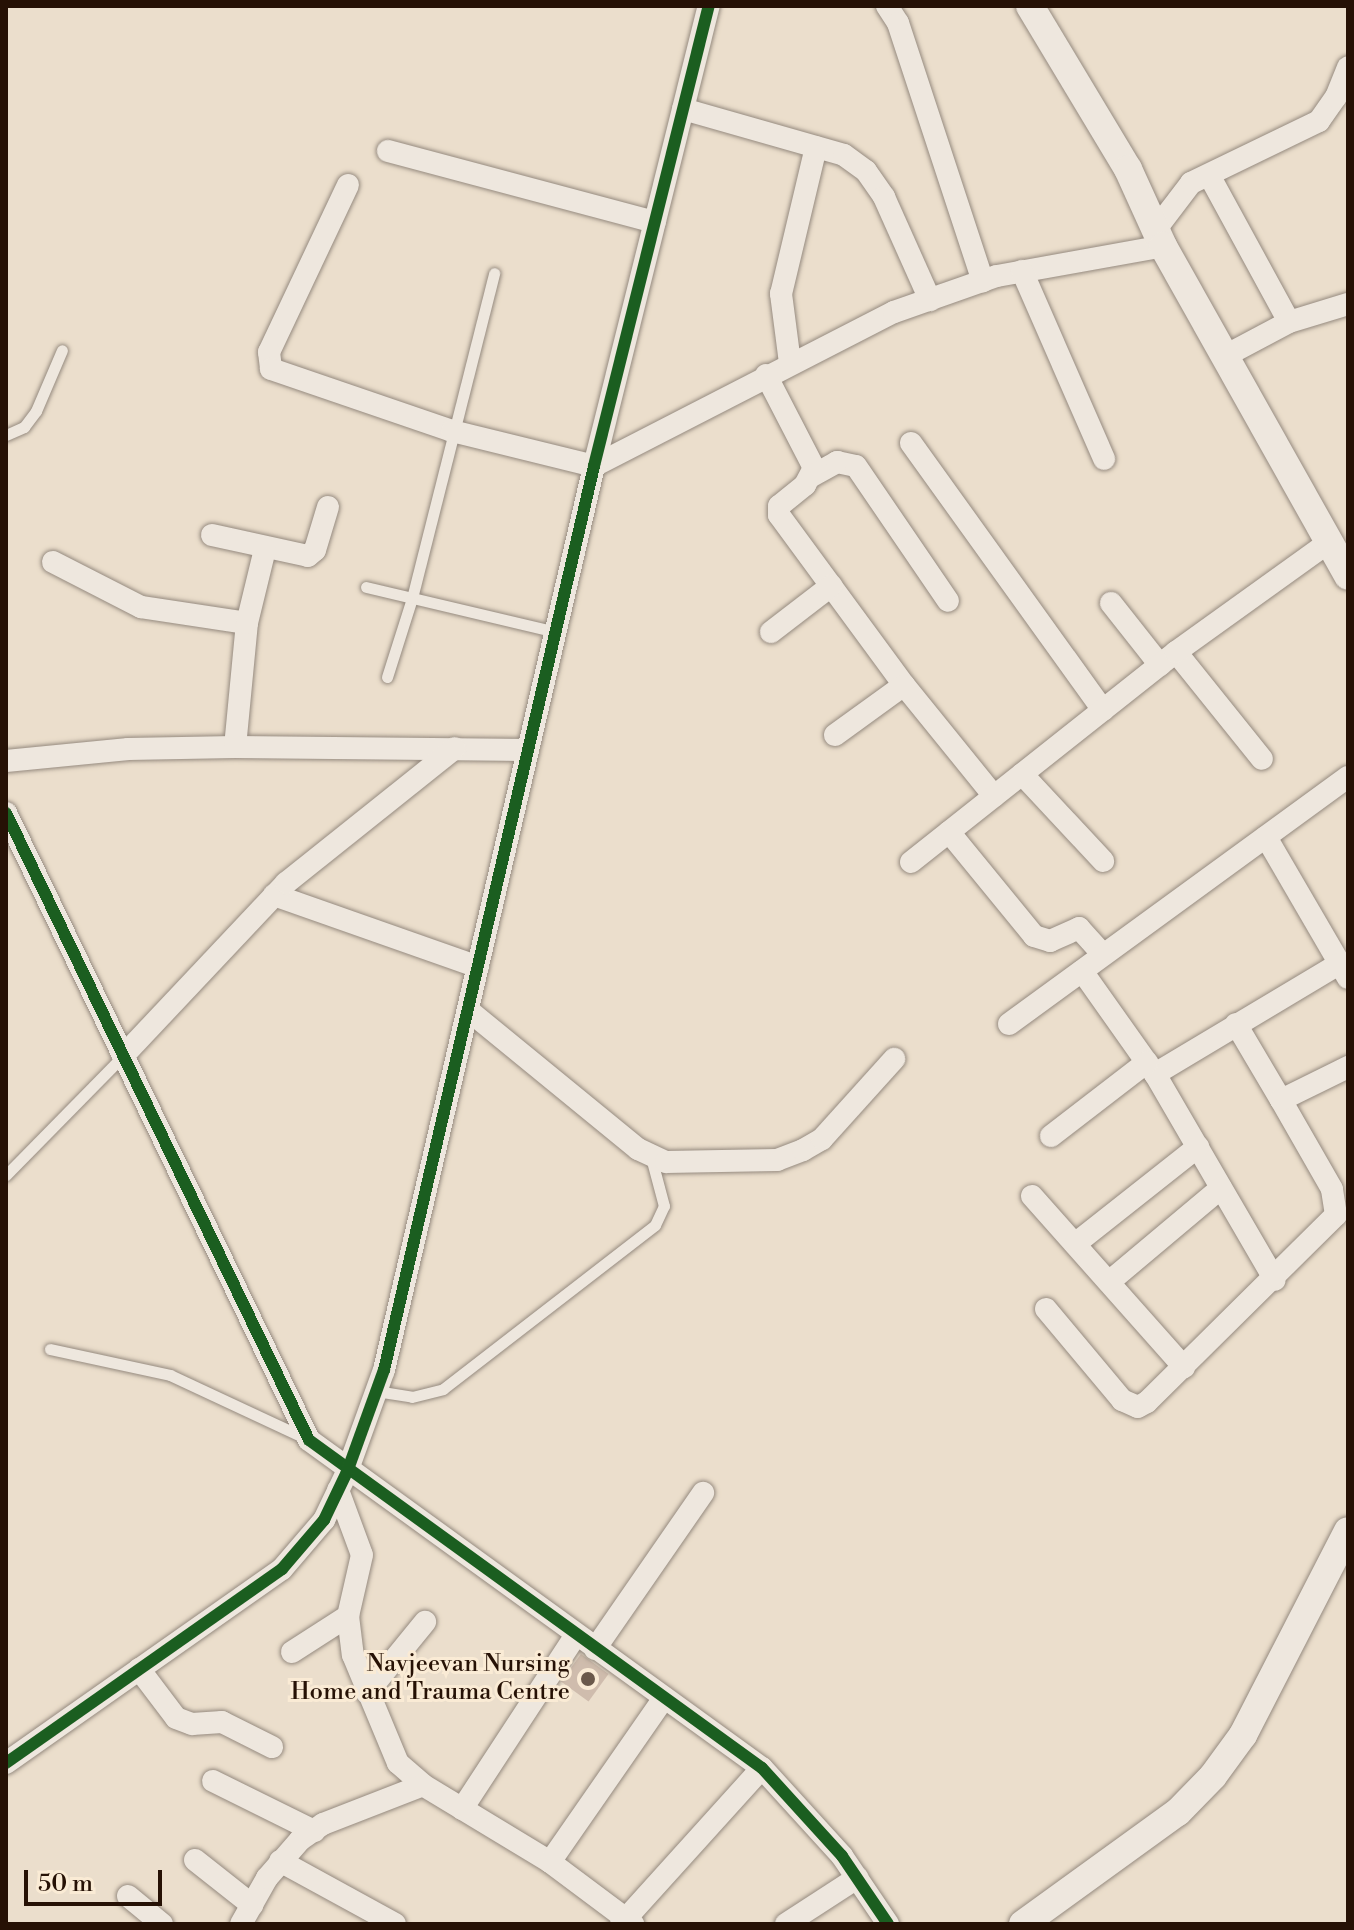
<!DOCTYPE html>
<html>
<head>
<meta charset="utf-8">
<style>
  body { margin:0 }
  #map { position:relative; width:1354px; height:1930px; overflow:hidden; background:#ebdecc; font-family:"Libre Bodoni",serif }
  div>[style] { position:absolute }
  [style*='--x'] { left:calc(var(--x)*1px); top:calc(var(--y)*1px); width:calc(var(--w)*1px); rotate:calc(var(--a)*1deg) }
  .building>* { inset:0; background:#cfbcad; transform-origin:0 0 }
  .roads { filter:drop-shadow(0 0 2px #958a7f) drop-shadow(0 0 2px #958a7f) }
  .service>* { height:11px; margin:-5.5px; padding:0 5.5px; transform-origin:5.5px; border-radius:5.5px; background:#eee7de }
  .minor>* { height:22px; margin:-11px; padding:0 11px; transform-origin:11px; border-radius:11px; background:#eee7de }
  .tertiary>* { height:28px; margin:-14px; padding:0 14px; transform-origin:14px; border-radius:14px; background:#eee7de }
  .cycleway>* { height:12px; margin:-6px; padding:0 6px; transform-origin:6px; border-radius:6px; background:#1b5e20 }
  .dots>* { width:22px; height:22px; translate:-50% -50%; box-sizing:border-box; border:4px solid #faebd5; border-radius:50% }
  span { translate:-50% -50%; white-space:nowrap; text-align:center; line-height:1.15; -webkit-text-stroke:6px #faebd5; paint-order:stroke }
  .poi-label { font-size:24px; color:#261105 }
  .right { translate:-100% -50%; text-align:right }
  .frame { position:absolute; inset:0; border:8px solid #261105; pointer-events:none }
  .scale { position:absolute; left:24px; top:1870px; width:138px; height:36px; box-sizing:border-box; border:4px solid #261105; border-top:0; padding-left:10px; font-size:24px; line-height:28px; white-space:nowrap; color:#261105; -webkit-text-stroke:6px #faebd5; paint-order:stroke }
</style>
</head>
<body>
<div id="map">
  <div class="building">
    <div style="left:581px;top:1654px;width:34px;height:34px;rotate:36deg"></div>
  </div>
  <div class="roads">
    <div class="service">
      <div style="--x:6;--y:435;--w:20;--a:-24"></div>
      <div style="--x:24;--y:427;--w:20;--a:-53"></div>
      <div style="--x:36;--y:411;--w:66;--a:-66.9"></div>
      <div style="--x:366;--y:587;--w:195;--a:13.3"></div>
      <div style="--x:387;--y:677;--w:83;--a:-72.4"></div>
      <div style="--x:412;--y:598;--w:335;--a:-75.8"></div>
      <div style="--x:6;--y:1175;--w:167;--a:-45.5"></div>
      <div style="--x:50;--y:1349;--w:123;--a:12.2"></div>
      <div style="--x:170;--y:1375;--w:149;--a:25"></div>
      <div style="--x:376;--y:1391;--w:36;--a:9"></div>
      <div style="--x:412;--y:1397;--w:32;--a:-14"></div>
      <div style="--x:443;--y:1389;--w:268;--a:-37.7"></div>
      <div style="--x:655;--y:1225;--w:21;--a:-65"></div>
      <div style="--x:664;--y:1206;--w:51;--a:-104.9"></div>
    </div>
    <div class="minor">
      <div style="--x:887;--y:6;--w:20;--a:57"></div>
      <div style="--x:898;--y:23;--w:272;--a:71.8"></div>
      <div style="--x:683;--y:109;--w:167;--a:15.9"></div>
      <div style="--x:844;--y:155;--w:27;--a:36"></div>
      <div style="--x:866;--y:171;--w:32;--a:55"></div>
      <div style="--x:884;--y:197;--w:113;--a:65.9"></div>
      <div style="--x:388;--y:151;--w:276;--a:14.9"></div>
      <div style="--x:1209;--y:175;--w:167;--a:61.4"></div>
      <div style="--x:348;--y:185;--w:185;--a:115.3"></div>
      <div style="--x:269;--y:352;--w:17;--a:83"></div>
      <div style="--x:271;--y:369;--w:191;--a:18.9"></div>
      <div style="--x:452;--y:431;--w:146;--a:13.8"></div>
      <div style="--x:594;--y:466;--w:337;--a:-27.2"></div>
      <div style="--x:894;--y:312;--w:109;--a:-19.3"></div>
      <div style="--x:997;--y:276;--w:169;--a:-10.2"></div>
      <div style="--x:1156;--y:229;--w:58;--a:-52.7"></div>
      <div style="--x:1191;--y:183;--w:142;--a:-25.8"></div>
      <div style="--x:1319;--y:121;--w:29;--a:-55"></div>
      <div style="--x:1336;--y:97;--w:32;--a:-68"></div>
      <div style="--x:1022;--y:271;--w:205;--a:66.4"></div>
      <div style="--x:1225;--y:356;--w:72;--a:-28"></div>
      <div style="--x:1289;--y:322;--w:62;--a:-17"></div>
      <div style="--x:790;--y:363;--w:70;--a:-97.4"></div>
      <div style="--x:781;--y:294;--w:151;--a:-76.6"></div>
      <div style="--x:766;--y:375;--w:105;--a:62.7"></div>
      <div style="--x:814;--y:468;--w:19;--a:118"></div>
      <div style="--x:805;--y:485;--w:33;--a:141"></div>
      <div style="--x:779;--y:506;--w:9;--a:90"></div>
      <div style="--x:779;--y:515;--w:211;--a:53.7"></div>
      <div style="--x:904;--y:685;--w:143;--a:51"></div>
      <div style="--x:911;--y:443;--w:329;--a:54.3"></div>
      <div style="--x:812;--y:476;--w:29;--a:-29"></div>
      <div style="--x:837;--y:462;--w:19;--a:12"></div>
      <div style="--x:856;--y:466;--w:163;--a:55.7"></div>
      <div style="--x:212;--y:535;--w:98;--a:12.3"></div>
      <div style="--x:308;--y:556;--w:9;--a:-41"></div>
      <div style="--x:315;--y:550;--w:45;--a:-73.2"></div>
      <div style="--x:53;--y:562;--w:99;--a:27.1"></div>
      <div style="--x:141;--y:607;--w:107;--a:8.6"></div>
      <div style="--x:1111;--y:603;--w:79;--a:51.7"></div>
      <div style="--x:771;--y:632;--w:76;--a:-37.5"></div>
      <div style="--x:1176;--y:652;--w:137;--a:51.2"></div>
      <div style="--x:835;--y:735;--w:85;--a:-35.9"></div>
      <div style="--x:235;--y:747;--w:125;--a:-84.5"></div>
      <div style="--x:247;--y:623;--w:76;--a:-76.3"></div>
      <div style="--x:6;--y:761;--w:123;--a:-5.6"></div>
      <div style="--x:128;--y:749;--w:107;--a:-1.1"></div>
      <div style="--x:235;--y:747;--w:293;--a:0.6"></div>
      <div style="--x:1022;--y:774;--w:119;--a:47"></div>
      <div style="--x:6;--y:813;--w:696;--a:64.21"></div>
      <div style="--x:309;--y:1440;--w:559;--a:35.91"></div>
      <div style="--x:762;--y:1768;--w:119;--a:47.7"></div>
      <div style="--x:842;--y:1856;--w:82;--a:55.9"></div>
      <div style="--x:949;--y:832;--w:134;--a:50.7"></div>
      <div style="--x:1034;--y:936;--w:17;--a:17"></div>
      <div style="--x:1050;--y:941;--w:32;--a:-24"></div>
      <div style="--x:1079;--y:928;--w:36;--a:48"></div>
      <div style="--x:1266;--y:837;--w:163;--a:59.8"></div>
      <div style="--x:911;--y:862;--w:338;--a:-38.4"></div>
      <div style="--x:1176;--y:652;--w:188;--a:-35.7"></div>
      <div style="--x:274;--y:895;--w:216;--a:19.4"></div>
      <div style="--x:1082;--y:971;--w:126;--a:54.7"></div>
      <div style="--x:1155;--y:1074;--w:238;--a:59.8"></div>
      <div style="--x:468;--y:1010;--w:220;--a:39.3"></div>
      <div style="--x:638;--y:1149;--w:31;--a:25"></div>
      <div style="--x:666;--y:1162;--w:111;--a:-1"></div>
      <div style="--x:777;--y:1160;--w:28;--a:-21"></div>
      <div style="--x:803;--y:1150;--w:22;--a:-30"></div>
      <div style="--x:822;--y:1139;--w:108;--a:-48"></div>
      <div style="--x:1009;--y:1024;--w:419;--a:-36.1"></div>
      <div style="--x:1236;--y:1024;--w:88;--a:59.4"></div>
      <div style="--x:123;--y:1056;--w:238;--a:-46.7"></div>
      <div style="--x:286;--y:883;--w:216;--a:-38.6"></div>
      <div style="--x:1155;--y:1074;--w:214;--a:-30.9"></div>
      <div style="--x:1051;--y:1136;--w:121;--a:-37.6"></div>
      <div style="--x:1032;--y:1196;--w:229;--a:48.4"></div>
      <div style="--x:1075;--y:1244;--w:157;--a:-38.3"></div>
      <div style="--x:1109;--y:1282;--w:146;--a:-40"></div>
      <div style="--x:1046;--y:1309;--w:119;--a:50.1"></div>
      <div style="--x:1122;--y:1400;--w:17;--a:24"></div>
      <div style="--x:1138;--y:1407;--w:10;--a:-29"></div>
      <div style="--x:1147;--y:1402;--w:266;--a:-44.7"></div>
      <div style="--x:1336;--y:1215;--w:26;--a:-99"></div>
      <div style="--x:1332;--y:1189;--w:103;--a:-119.8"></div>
      <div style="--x:1281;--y:1100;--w:75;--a:-26.2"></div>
      <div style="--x:338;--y:1490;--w:69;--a:69.7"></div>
      <div style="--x:362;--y:1555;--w:63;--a:102.9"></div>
      <div style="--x:348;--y:1616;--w:39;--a:83"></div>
      <div style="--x:353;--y:1655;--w:117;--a:67.4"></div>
      <div style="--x:398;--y:1763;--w:33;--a:41"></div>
      <div style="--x:423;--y:1785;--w:149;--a:31.2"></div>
      <div style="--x:550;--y:1862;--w:104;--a:36.8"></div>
      <div style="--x:595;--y:1649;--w:190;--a:-55.3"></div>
      <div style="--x:292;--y:1652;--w:67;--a:-32.7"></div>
      <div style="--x:139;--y:1669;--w:61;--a:52.9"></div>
      <div style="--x:176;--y:1718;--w:17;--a:21"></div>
      <div style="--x:192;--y:1724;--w:30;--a:-4"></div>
      <div style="--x:222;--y:1722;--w:56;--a:26.6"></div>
      <div style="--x:367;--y:1693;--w:92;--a:-50.8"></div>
      <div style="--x:6;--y:1763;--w:337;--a:-35.1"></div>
      <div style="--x:282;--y:1569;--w:65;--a:-49.4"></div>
      <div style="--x:324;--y:1520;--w:53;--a:-64.4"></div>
      <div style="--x:347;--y:1472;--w:109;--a:-70.1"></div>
      <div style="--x:384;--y:1370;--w:928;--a:-76.92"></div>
      <div style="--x:594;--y:466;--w:474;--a:-76"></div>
      <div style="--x:213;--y:1781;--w:113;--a:26.3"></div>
      <div style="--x:462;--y:1809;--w:208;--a:-56.8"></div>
      <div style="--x:195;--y:1860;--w:73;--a:38.3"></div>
      <div style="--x:280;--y:1861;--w:131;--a:28.7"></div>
      <div style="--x:550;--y:1862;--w:200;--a:-55.2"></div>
      <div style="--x:128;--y:1896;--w:44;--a:39.5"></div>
      <div style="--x:241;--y:1924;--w:53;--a:-60.5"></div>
      <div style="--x:267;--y:1878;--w:50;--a:-49"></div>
      <div style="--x:300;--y:1840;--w:28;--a:-35"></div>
      <div style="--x:323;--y:1824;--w:107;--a:-21.3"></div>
      <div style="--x:621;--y:1924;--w:210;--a:-47.9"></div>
      <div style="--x:786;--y:1924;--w:85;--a:-32.9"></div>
    </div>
    <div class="tertiary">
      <div style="--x:1030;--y:6;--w:190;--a:59"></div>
      <div style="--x:1128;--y:169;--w:85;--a:65.6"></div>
      <div style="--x:1163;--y:246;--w:378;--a:60.7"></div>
      <div style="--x:1023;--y:1924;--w:191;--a:-35.9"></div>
      <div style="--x:1178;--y:1812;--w:50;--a:-45.8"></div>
      <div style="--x:1213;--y:1776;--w:51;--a:-53.8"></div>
      <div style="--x:1243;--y:1735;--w:229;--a:-62.8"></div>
    </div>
  </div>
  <div class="cycleway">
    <div style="--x:6;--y:813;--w:696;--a:64.21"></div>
    <div style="--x:309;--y:1440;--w:559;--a:35.91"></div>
    <div style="--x:762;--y:1768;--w:119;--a:47.7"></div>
    <div style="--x:842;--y:1856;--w:82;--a:55.9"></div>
    <div style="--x:6;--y:1763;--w:337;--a:-35.1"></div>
    <div style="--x:282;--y:1569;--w:65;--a:-49.4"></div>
    <div style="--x:324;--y:1520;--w:53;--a:-64.4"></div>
    <div style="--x:347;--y:1472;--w:109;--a:-70.1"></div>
    <div style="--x:384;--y:1370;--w:928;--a:-76.92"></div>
    <div style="--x:594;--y:466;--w:474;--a:-76"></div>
  </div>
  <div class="dots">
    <div style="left:588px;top:1679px;background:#6b594b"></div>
  </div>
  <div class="poi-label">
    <span class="right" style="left:570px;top:1679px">Navjeevan Nursing<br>Home and Trauma Centre</span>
  </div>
  <div class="frame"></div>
  <div class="scale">50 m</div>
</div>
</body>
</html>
